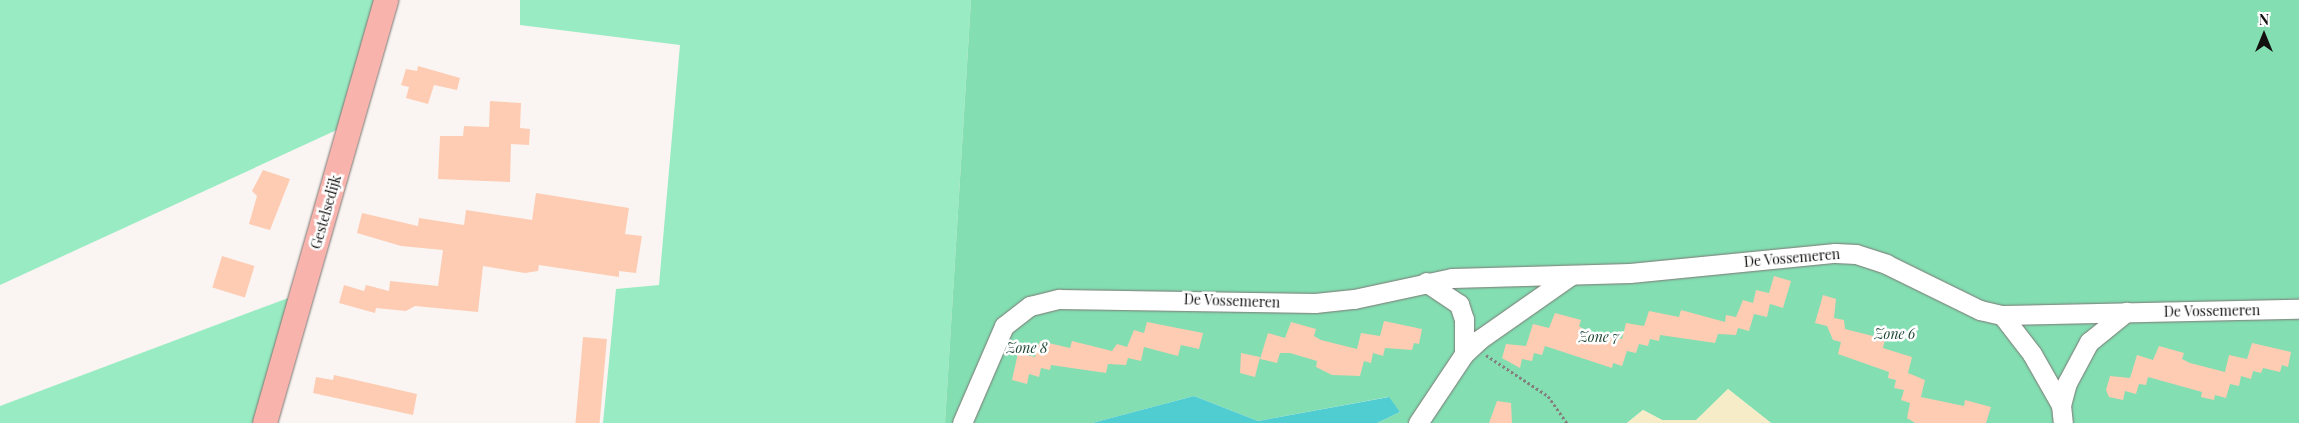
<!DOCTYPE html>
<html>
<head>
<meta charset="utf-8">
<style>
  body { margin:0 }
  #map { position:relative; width:2299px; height:423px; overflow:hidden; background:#faf5f2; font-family:"Playfair Display",serif }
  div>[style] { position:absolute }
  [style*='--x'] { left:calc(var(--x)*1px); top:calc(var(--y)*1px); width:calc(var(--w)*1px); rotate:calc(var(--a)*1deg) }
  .green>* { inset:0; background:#98ebc2 }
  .forest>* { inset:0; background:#83deb2 }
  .sand>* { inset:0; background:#f6ecc7 }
  .water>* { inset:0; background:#50cdd1 }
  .building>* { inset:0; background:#fdccb3; transform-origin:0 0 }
  .path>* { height:3px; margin-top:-1.5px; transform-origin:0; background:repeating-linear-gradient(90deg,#84807e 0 2.5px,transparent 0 5px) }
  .roads { filter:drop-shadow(0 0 1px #7c7774) drop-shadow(0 0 1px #7c7774) }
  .minor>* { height:19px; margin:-9.5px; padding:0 9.5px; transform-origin:9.5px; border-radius:9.5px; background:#fff }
  .major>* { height:24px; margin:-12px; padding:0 12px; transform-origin:12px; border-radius:12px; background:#f8b3ad }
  span { translate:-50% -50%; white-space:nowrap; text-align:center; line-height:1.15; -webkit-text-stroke:5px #fff; paint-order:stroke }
  .street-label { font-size:14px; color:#131110 }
  .park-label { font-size:14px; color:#1c4432; font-style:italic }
  .north { position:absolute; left:2239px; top:10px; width:50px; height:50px; -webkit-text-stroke:4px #fff; paint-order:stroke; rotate:0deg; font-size:14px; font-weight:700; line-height:20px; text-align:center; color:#131110 }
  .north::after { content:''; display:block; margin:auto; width:18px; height:22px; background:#131110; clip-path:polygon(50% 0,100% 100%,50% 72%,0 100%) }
</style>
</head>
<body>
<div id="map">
  <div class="green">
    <div style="clip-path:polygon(0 0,376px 0,341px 128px,0 285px)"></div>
    <div style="clip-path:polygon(520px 0,971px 0,945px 423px,603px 423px,616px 289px,659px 285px,680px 45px,520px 25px)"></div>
    <div style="clip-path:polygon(291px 297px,256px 423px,0 423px,0 406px)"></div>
  </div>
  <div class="forest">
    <div style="clip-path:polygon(971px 0,2299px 0,2299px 423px,1771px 423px,1728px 389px,1697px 420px,1662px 420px,1643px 410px,1627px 423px,1377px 423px,1400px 412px,1388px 397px,1258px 421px,1194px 396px,1092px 423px,945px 423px)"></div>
  </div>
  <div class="sand">
    <div style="clip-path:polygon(1728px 389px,1771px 423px,1627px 423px,1643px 410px,1662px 420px,1696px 420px)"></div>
  </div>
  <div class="water">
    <div style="clip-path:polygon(1194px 396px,1258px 421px,1389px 397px,1400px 412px,1377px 423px,1092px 423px)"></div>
  </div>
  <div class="building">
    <div style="clip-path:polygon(418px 66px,460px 78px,457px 90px,434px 85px,428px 104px,406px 98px,409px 87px,401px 85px,406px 69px,417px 71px)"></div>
    <div style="clip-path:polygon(490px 101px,521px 103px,520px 128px,530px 129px,529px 145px,511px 144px,510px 182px,438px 179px,440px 136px,463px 136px,464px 126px,489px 127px)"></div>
    <div style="clip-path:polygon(263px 170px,290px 179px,270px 230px,249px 224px,257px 196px,252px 191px)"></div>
    <div style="clip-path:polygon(536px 193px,629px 208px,625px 234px,642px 236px,636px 273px,619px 271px,619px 277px,539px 265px,538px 271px,525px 273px,483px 266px,478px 312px,415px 306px,406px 311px,376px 308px,375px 313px,339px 303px,344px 285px,364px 291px,366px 285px,389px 291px,390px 281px,438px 286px,443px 250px,401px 246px,357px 233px,362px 213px,418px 226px,419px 218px,464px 225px,466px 210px,532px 220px)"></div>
    <div style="left:222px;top:256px;width:34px;height:33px;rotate:17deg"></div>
    <div style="clip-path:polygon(1774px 276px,1791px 281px,1783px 308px,1770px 304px,1767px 317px,1754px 314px,1749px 331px,1738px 328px,1736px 335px,1718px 334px,1715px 343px,1660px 335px,1659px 341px,1650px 339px,1648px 346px,1639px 344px,1636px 353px,1627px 351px,1622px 366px,1613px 363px,1612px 368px,1545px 346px,1542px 355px,1534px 353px,1532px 361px,1522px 359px,1520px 368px,1502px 358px,1506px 344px,1526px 346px,1533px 324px,1549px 328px,1555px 313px,1581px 320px,1579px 326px,1586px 331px,1622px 339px,1626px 323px,1644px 326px,1649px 311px,1679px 317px,1681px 310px,1725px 322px,1726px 315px,1736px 317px,1743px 300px,1753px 303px,1756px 290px,1769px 293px)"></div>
    <div style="clip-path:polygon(1823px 295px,1836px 299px,1834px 318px,1844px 320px,1845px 329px,1885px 339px,1883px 348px,1912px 357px,1908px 373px,1925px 380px,1921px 397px,1964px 406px,1965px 400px,1991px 407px,1986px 423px,1915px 423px,1907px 418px,1910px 403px,1901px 400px,1904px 390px,1894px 388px,1896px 380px,1888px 378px,1889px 372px,1838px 354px,1841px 342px,1833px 340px,1827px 326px,1815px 323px)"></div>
    <div style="clip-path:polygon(1384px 321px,1422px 329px,1419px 344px,1414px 343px,1412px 350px,1385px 348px,1383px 356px,1373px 353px,1371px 363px,1364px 361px,1360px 376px,1332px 375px,1316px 367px,1317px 361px,1290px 353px,1280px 353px,1277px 363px,1260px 359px,1268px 333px,1285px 338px,1291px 322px,1316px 329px,1314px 336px,1321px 340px,1357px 349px,1361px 333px,1380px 336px)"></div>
    <div style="clip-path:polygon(1147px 322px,1203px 333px,1199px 349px,1181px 345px,1178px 356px,1144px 347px,1141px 361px,1128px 358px,1126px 365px,1108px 364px,1106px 373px,1051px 365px,1050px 370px,1041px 368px,1039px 377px,1029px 374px,1027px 384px,1012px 380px,1018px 353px,1035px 357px,1040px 341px,1070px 348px,1072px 341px,1112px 351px,1117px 344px,1127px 347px,1134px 330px,1144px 333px)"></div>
    <div style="left:583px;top:337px;width:24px;height:87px;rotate:5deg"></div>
    <div style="clip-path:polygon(2252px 343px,2291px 352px,2288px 367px,2282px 365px,2280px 372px,2263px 368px,2261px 373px,2253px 371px,2251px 379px,2241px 376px,2239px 386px,2230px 384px,2226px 398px,2215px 395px,2214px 400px,2201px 397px,2202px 392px,2148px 377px,2146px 385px,2139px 384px,2136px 394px,2125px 391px,2123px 400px,2109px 397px,2106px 390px,2110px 376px,2130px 378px,2137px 355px,2153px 360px,2159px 346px,2184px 353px,2182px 359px,2190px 363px,2225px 372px,2229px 355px,2247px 359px)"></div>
    <div style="clip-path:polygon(1241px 353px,1260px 357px,1255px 377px,1240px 373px)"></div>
    <div style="clip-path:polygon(334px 375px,417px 394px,413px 415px,313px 393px,316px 377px,333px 380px)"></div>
    <div style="clip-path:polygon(1497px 401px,1511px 403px,1512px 423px,1489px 423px)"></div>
  </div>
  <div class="path">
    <div style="--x:1486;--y:355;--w:74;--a:33.5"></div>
    <div style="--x:1548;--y:396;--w:33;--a:55"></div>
  </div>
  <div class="roads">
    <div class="minor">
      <div style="--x:1426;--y:282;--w:40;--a:34"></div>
      <div style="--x:1459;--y:304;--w:16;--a:72"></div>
      <div style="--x:1464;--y:319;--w:35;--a:90"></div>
      <div style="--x:2002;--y:315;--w:297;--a:-1.2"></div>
      <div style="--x:2061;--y:405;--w:23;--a:-75"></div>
      <div style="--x:2067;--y:383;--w:47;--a:-61.8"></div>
      <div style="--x:2089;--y:342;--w:48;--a:-39"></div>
      <div style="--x:962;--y:423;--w:106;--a:-66.6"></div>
      <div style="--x:1004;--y:326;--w:33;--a:-38"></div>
      <div style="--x:1030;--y:306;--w:30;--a:-14"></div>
      <div style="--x:1059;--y:299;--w:256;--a:0.9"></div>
      <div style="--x:1315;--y:303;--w:39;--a:-6"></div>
      <div style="--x:1354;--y:299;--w:100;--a:-12.1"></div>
      <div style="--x:1452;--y:278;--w:178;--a:-1.6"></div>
      <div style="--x:1630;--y:273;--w:206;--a:-5.6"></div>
      <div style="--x:1835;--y:253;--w:21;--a:3"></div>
      <div style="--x:1856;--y:254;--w:32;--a:18"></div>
      <div style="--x:1886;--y:264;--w:105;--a:26.1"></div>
      <div style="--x:1980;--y:310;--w:23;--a:13"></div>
      <div style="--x:2002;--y:315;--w:49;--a:52.4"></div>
      <div style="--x:2032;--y:354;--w:59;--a:60.4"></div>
      <div style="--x:2061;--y:405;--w:18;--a:84"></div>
      <div style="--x:1418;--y:423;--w:83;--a:-56.3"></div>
      <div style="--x:1464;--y:354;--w:22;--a:-43"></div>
      <div style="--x:1480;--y:339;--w:110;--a:-35"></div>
    </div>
    <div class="major">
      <div style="--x:265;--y:423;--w:440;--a:-74"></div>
    </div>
  </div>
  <div class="street-label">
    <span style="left:326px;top:212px;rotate:-74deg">Gestelsedijk</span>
    <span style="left:1792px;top:258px;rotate:-5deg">De Vossemeren</span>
    <span style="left:1232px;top:301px;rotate:2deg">De Vossemeren</span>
    <span style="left:2212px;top:311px;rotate:-1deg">De Vossemeren</span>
  </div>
  <div class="park-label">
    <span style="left:1895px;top:334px">Zone 6</span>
    <span style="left:1599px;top:337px">Zone 7</span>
    <span style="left:1027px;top:348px">Zone 8</span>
  </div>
  <div class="north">N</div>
</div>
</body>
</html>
